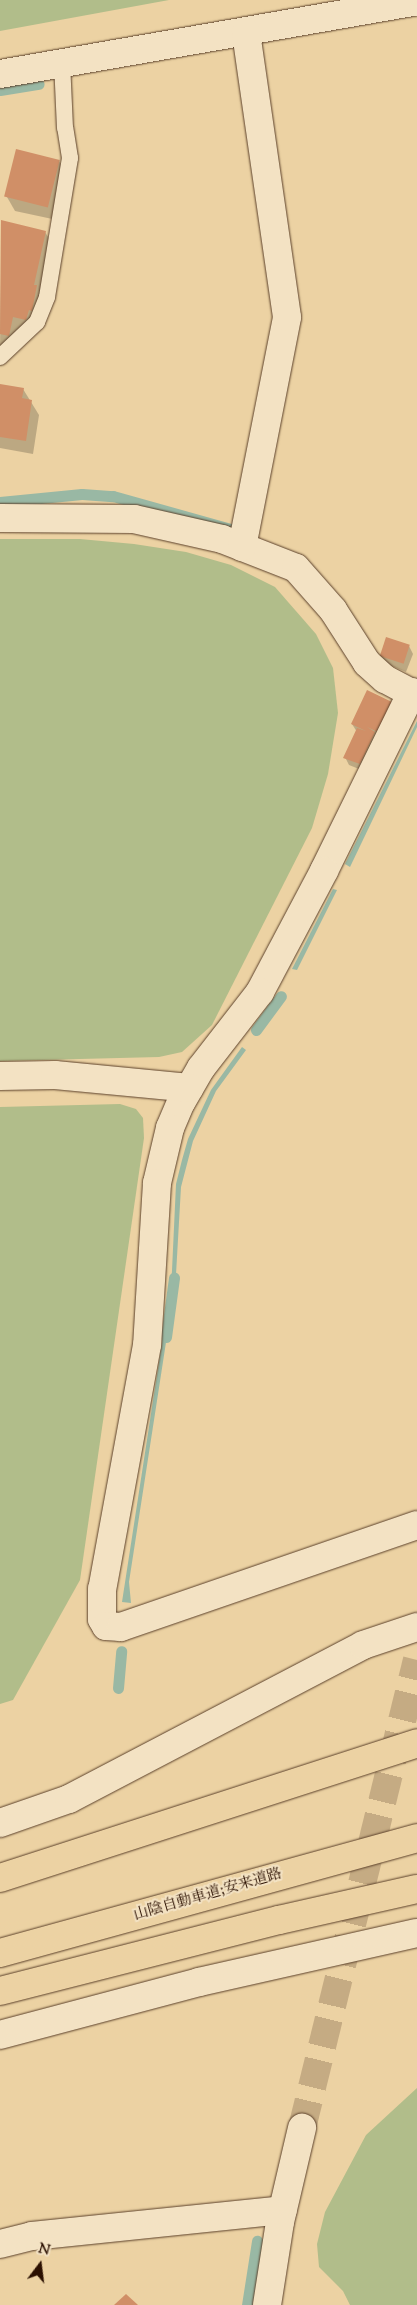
<!DOCTYPE html>
<html>
<head>
<meta charset="utf-8">
<style>
  body { margin:0 }
  #map { position:relative; width:417px; height:2305px; overflow:hidden; background:#ecd2a3; font-family:"Sorts Mill Goudy","Noto Serif JP",serif }
  div>[style] { position:absolute }
  [style*='--x'] { left:calc(var(--x)*1px); top:calc(var(--y)*1px); width:calc(var(--w)*1px); rotate:calc(var(--a)*1deg) }
  .green>* { inset:0; background:#b1bd8a }
  .water>* { inset:0; background:#99b8a4 }
  .shadow>* { inset:0; background:#0003 }
  .stream>* { height:11px; margin:-5.5px; padding:0 5.5px; transform-origin:5.5px; border-radius:5.5px; background:#99b8a4 }
  .building>* { inset:0; background:#d08f67; transform-origin:0 0 }
  .street-tunnel>* { height:28px; margin-top:-14px; transform-origin:0; background:repeating-linear-gradient(90deg,#c5ab83 0 28px,transparent 0 42px) }
  .roads { filter:drop-shadow(0 0 1px #5b402a) drop-shadow(0 0 1px #5b402a) }
  .lane>* { height:16px; margin:-8px; padding:0 8px; transform-origin:8px; border-radius:8px; background:#f3e2c3 }
  .street>* { height:28px; margin:-14px; padding:0 14px; transform-origin:14px; border-radius:14px; background:#f3e2c3 }
  .highway>* { height:28px; margin:-14px; padding:0 14px; transform-origin:14px; border-radius:14px; background:#ecd2a3 }
  span { translate:-50% -50%; white-space:nowrap; text-align:center; line-height:1.15; -webkit-text-stroke:4px #f3e2c3; paint-order:stroke }
  .street-label { font-size:15px; color:#2b1001 }
  .north { position:absolute; left:15px; top:2240px; width:50px; height:50px; -webkit-text-stroke:4px #f3e2c3; paint-order:stroke; rotate:15deg; font-size:14px; font-weight:700; line-height:20px; text-align:center; color:#2b1001 }
  .north::after { content:''; display:block; margin:auto; width:18px; height:22px; background:#2b1001; clip-path:polygon(50% 0,100% 100%,50% 72%,0 100%) }
</style>
</head>
<body>
<div id="map">
  <div class="green">
    <div style="clip-path:polygon(0 0,169px 0,0 31px)"></div>
    <div style="clip-path:polygon(0 539px,80px 539px,134px 544px,186px 552px,231px 565px,275px 587px,316px 634px,333px 668px,338px 713px,328px 774px,312px 828px,212px 1025px,182px 1052px,159px 1057px,0 1061px)"></div>
    <div style="clip-path:polygon(120px 1104px,136px 1109px,143px 1118px,144px 1138px,80px 1580px,13px 1700px,0 1704px,0 1107px)"></div>
    <div style="clip-path:polygon(417px 2088px,417px 2305px,350px 2305px,343px 2291px,319px 2267px,317px 2244px,325px 2212px,366px 2135px)"></div>
  </div>
  <div class="water">
    <div style="clip-path:polygon(417px 721px,417px 727px,350px 867px,345px 864px)"></div>
    <div style="clip-path:polygon(333px 889px,337px 890px,297px 970px,292px 969px)"></div>
    <div style="clip-path:polygon(242px 1047px,246px 1050px,216px 1091px,193px 1141px,181px 1187px,175px 1292px,171px 1292px,176px 1184px,182px 1160px,188px 1139px,211px 1090px)"></div>
    <div style="clip-path:polygon(165px 1323px,169px 1323px,129px 1582px,131px 1603px,122px 1602px)"></div>
  </div>
  <div class="shadow">
    <div style="clip-path:polygon(59px 161px,67px 174px,57px 220px,15px 211px,7px 197px)"></div>
    <div style="clip-path:polygon(2px 221px,45px 232px,53px 245px,42px 295px,16px 349px,0 346px)"></div>
    <div style="clip-path:polygon(0 385px,23px 389px,39px 415px,33px 454px,0 448px)"></div>
    <div style="clip-path:polygon(409px 646px,413px 654px,406px 672px,385px 663px,380px 656px)"></div>
    <div style="clip-path:polygon(396px 710px,364px 771px,349px 765px,345px 757px,357px 732px,352px 724px)"></div>
  </div>
  <div class="stream">
    <div style="--x:0;--y:90;--w:39;--a:-9"></div>
    <div style="--x:0;--y:502;--w:82;--a:-5.6"></div>
    <div style="--x:82;--y:494;--w:31;--a:4"></div>
    <div style="--x:113;--y:496;--w:137;--a:15.7"></div>
    <div style="--x:256;--y:1030;--w:42;--a:-53.7"></div>
    <div style="--x:166;--y:1337;--w:60;--a:-82.3"></div>
    <div style="--x:118;--y:1688;--w:37;--a:-85"></div>
    <div style="--x:247;--y:2305;--w:65;--a:-81.1"></div>
  </div>
  <div class="building">
    <div style="left:16px;top:149px;width:45px;height:49px;rotate:14deg"></div>
    <div style="clip-path:polygon(1px 220px,46px 231px,34px 285px,37px 285px,32px 311px,29px 310px,26px 320px,13px 317px,9px 336px,0 334px)"></div>
    <div style="clip-path:polygon(0 384px,24px 388px,22px 398px,32px 400px,26px 441px,0 437px)"></div>
    <div style="left:386px;top:637px;width:25px;height:20px;rotate:18deg"></div>
    <div style="clip-path:polygon(367px 690px,392px 702px,378px 732px,367px 727px,375px 732px,360px 764px,343px 758px,357px 728px,366px 731px,351px 724px)"></div>
    <div style="clip-path:polygon(126px 2294px,138px 2305px,114px 2305px)"></div>
  </div>
  <div class="street-tunnel">
    <div style="--x:302;--y:2128;--w:482;--a:-76.2"></div>
  </div>
  <div class="roads">
    <div class="lane">
      <div style="--x:0;--y:357;--w:51;--a:-43.4"></div>
      <div style="--x:37;--y:322;--w:27;--a:-68"></div>
      <div style="--x:47;--y:297;--w:141;--a:-80.6"></div>
      <div style="--x:70;--y:158;--w:30;--a:-99"></div>
      <div style="--x:65;--y:128;--w:65;--a:-92.6"></div>
    </div>
    <div class="street">
      <div style="--x:0;--y:74;--w:423;--a:-9.9"></div>
      <div style="--x:0;--y:518;--w:134;--a:0.4"></div>
      <div style="--x:134;--y:519;--w:90;--a:12.8"></div>
      <div style="--x:222;--y:539;--w:79;--a:21.4"></div>
      <div style="--x:296;--y:568;--w:56;--a:48.6"></div>
      <div style="--x:333;--y:610;--w:63;--a:57.3"></div>
      <div style="--x:367;--y:663;--w:24;--a:42"></div>
      <div style="--x:385;--y:679;--w:36;--a:28"></div>
      <div style="--x:242;--y:547;--w:234;--a:-78.9"></div>
      <div style="--x:287;--y:317;--w:288;--a:-98.2"></div>
      <div style="--x:412;--y:692;--w:199;--a:116.2"></div>
      <div style="--x:324;--y:871;--w:137;--a:117.9"></div>
      <div style="--x:260;--y:992;--w:96;--a:127.8"></div>
      <div style="--x:201;--y:1068;--w:39;--a:120"></div>
      <div style="--x:181;--y:1102;--w:28;--a:113"></div>
      <div style="--x:170;--y:1128;--w:57;--a:103.3"></div>
      <div style="--x:157;--y:1183;--w:162;--a:93.5"></div>
      <div style="--x:147;--y:1345;--w:248;--a:100.4"></div>
      <div style="--x:102;--y:1589;--w:30;--a:90"></div>
      <div style="--x:102;--y:1619;--w:8;--a:60"></div>
      <div style="--x:106;--y:1626;--w:15;--a:4"></div>
      <div style="--x:121;--y:1627;--w:313;--a:-19"></div>
      <div style="--x:0;--y:1076;--w:55;--a:-1"></div>
      <div style="--x:55;--y:1075;--w:135;--a:5.5"></div>
      <div style="--x:0;--y:1823;--w:73;--a:-19.2"></div>
      <div style="--x:69;--y:1799;--w:332;--a:-27.6"></div>
      <div style="--x:363;--y:1645;--w:57;--a:-18.4"></div>
      <div style="--x:0;--y:2035;--w:206;--a:-14.9"></div>
      <div style="--x:199;--y:1982;--w:223;--a:-12.7"></div>
      <div style="--x:0;--y:2244;--w:33;--a:-14"></div>
      <div style="--x:32;--y:2236;--w:252;--a:-5.9"></div>
      <div style="--x:267;--y:2305;--w:84;--a:-81.1"></div>
      <div style="--x:280;--y:2222;--w:97;--a:-76.8"></div>
    </div>
    <div class="highway">
      <div style="--x:0;--y:1878;--w:438;--a:-17.9"></div>
      <div style="--x:0;--y:1953;--w:433;--a:-15.4"></div>
      <div style="--x:0;--y:1991;--w:288;--a:-14.3"></div>
      <div style="--x:279;--y:1920;--w:141;--a:-12.7"></div>
    </div>
  </div>
  <div class="street-label">
    <span style="left:208px;top:1895px;rotate:-16deg">山陰自動車道;安来道路</span>
  </div>
  <div class="north">N</div>
</div>
</body>
</html>
